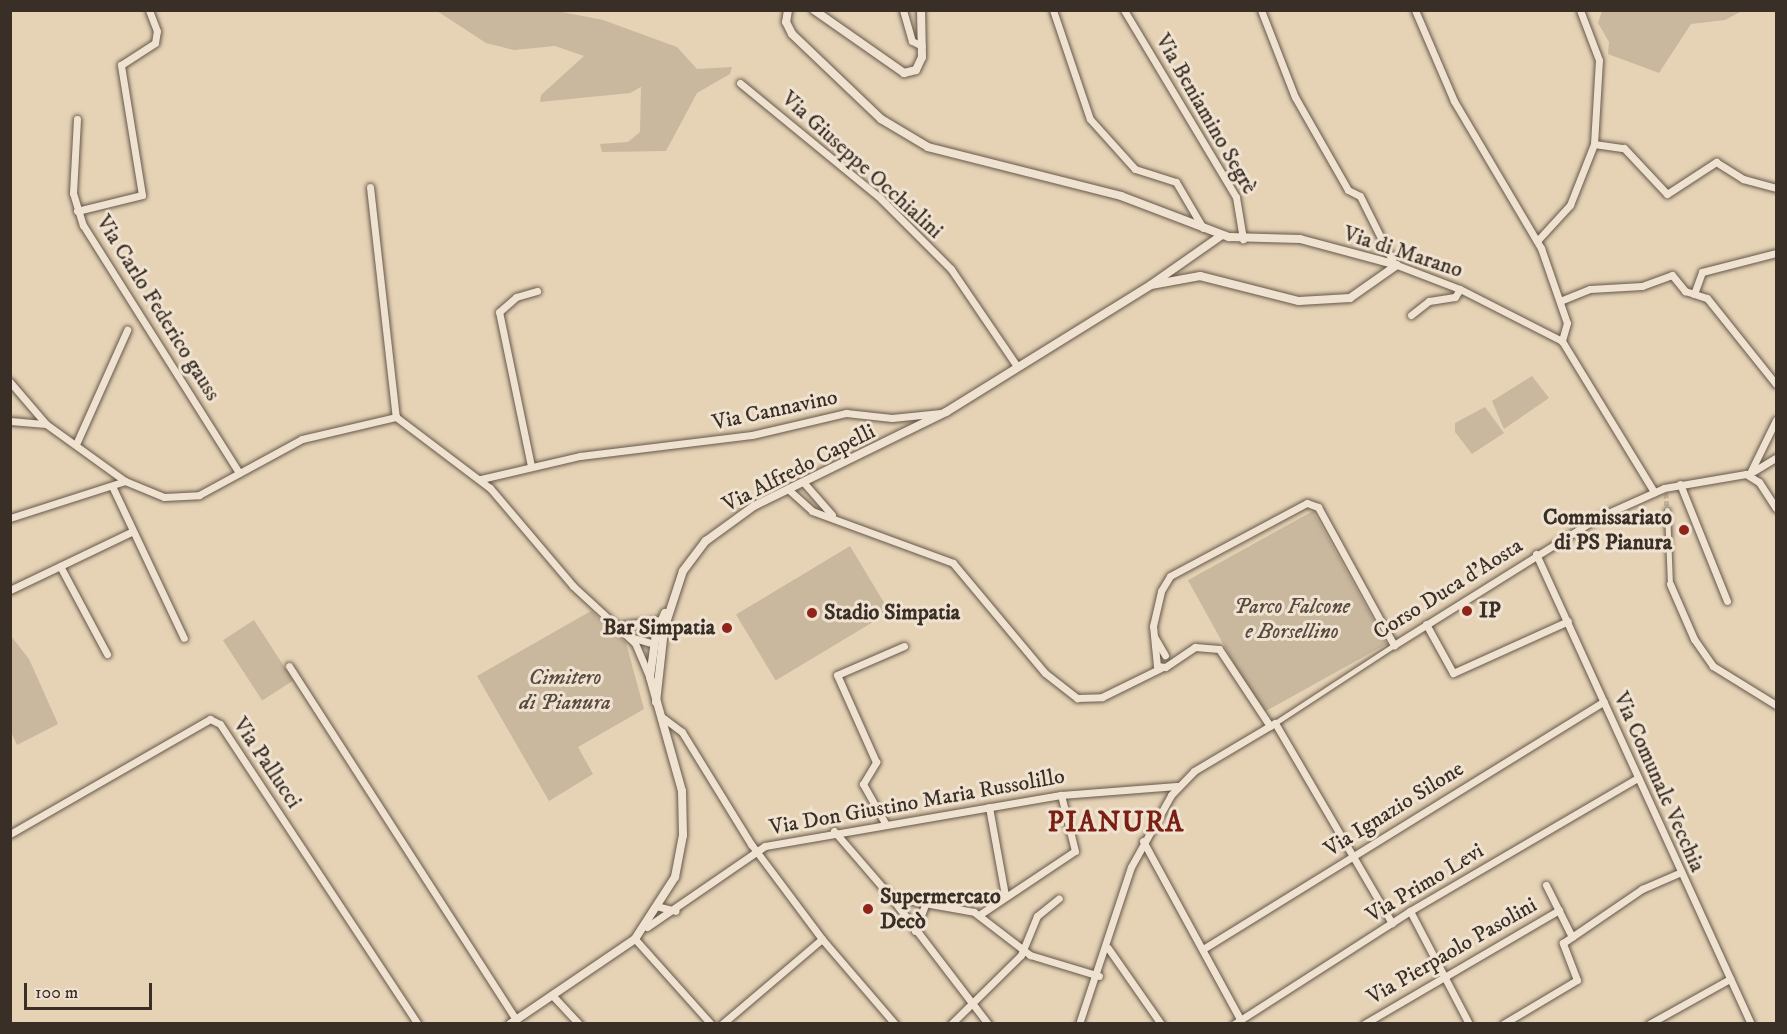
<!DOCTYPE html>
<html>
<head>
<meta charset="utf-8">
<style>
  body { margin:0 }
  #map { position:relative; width:1787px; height:1034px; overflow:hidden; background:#e6d3b6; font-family:"IM FELL DW Pica",serif }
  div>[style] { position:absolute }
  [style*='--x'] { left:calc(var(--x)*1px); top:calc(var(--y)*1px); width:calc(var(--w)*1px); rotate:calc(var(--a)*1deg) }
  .green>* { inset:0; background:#c9b79e; transform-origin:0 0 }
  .pedestrian-tunnel>* { height:5px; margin-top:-2.5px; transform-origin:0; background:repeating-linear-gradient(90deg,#c4b299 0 5px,transparent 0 7.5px) }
  .roads { filter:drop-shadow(0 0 2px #65584a) drop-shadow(0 0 2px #65584a) }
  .pedestrian>* { height:5px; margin:-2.5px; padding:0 2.5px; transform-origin:2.5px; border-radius:2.5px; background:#efe2d0 }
  .minor>* { height:7px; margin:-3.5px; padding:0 3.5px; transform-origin:3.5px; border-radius:3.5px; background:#efe2d0 }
  .tertiary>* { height:8px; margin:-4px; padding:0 4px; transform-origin:4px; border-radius:4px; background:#efe2d0 }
  .dots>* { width:16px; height:16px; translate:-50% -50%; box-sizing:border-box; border:3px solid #efe2d0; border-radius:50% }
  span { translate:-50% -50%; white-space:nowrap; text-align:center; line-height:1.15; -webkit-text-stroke:6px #efe2d0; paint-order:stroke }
  .street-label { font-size:22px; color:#3a2f26 }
  .poi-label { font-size:22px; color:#3a2f26; font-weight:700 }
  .right { translate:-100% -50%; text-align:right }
  .left { translate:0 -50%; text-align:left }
  .park-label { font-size:22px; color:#574a3e; font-style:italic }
  .district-label { font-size:28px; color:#7a1f14; font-weight:700; letter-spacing:1.5px }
  .frame { position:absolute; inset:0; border:12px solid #3a2f26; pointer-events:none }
  .scale { position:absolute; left:24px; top:983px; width:128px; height:27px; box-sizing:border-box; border:3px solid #3a2f26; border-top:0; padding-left:8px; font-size:18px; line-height:21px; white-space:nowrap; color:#3a2f26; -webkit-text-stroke:4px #efe2d0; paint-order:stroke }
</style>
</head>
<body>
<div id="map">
  <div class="green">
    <div style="clip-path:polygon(437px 11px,557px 11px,603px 20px,677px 47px,697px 69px,732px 67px,730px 74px,697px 93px,666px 151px,602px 152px,600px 144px,628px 142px,640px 132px,641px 87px,630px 93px,540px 102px,541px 95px,584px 56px,555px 46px,514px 50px,486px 43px)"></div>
    <div style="clip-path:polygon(1602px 11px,1742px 11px,1725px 20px,1691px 24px,1659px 73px,1608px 54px,1609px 42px,1598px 23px)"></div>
    <div style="clip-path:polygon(1532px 376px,1549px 398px,1504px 429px,1492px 401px)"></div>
    <div style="clip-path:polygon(1485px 407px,1504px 433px,1472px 454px,1455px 432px,1455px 423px)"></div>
    <div style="left:1313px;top:511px;width:152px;height:143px;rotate:61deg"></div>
    <div style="left:850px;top:546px;width:77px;height:133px;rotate:59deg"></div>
    <div style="clip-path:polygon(591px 611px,626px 643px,644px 709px,578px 747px,593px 774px,549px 801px,477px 676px)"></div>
    <div style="left:254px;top:620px;width:72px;height:37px;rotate:57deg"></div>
    <div style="clip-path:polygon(11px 636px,29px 659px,58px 724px,17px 745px,11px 732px)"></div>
  </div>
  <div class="pedestrian-tunnel">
    <div style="--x:1666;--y:493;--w:17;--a:87"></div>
  </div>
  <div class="roads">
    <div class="pedestrian">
      <div style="--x:1667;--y:510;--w:74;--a:87.7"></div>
      <div style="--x:1275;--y:723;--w:142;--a:-33.2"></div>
    </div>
    <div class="minor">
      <div style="--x:903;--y:10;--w:32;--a:74"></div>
      <div style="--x:912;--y:41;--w:11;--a:27"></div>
      <div style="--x:1053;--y:10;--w:115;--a:71.3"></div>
      <div style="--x:1090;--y:119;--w:67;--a:48"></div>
      <div style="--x:1135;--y:169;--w:43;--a:17.6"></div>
      <div style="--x:1176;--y:182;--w:53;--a:59.6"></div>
      <div style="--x:1124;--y:10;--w:218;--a:59.1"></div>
      <div style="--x:1236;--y:197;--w:43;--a:80.5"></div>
      <div style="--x:1261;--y:10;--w:93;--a:68.7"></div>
      <div style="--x:1295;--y:97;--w:107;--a:60.3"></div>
      <div style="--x:1348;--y:190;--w:13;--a:27"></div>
      <div style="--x:1360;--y:196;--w:76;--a:63.4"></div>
      <div style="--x:1415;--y:10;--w:99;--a:66.8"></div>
      <div style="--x:1454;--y:101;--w:171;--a:59.4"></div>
      <div style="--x:1541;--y:248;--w:79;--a:70.9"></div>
      <div style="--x:1567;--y:323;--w:19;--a:106"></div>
      <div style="--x:740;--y:83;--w:183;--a:39.4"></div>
      <div style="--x:881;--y:199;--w:99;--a:45"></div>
      <div style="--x:951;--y:269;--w:117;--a:55.8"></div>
      <div style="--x:77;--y:119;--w:74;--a:93.1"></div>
      <div style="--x:73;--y:193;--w:34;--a:73"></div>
      <div style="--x:83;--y:225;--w:293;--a:57.8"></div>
      <div style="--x:1594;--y:144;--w:30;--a:8"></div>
      <div style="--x:1624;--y:148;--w:63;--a:46.9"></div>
      <div style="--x:1667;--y:194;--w:59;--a:-33.1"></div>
      <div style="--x:1716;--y:162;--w:32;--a:32"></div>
      <div style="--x:1743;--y:179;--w:34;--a:15"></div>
      <div style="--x:370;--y:187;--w:231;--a:83.6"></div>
      <div style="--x:77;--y:211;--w:67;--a:-13.8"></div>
      <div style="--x:142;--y:195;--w:132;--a:-99.2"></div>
      <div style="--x:121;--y:65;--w:40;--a:-32.9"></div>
      <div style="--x:155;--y:43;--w:12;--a:-81"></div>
      <div style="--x:157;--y:31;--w:22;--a:-111"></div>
      <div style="--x:1537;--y:241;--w:49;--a:-47.5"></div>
      <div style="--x:1570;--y:205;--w:66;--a:-68.5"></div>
      <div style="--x:1594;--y:144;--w:84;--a:-86.6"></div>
      <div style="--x:1599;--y:60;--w:53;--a:-110.8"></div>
      <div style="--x:1397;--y:265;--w:67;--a:20.9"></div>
      <div style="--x:1460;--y:289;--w:114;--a:27"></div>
      <div style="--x:1562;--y:341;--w:177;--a:58.6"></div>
      <div style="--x:1694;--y:294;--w:23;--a:-70"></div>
      <div style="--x:1702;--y:272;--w:76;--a:-14.4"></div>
      <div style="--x:1560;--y:301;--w:32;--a:-22"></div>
      <div style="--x:1590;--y:289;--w:52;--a:-3.3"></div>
      <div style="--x:1642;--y:286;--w:32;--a:-20"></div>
      <div style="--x:1672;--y:275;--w:21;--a:51"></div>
      <div style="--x:1685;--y:291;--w:23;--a:18"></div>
      <div style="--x:1707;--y:298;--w:110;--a:51.3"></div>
      <div style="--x:1411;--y:315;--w:23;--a:-38"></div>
      <div style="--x:1429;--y:301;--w:26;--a:-9"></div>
      <div style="--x:1455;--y:297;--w:9;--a:-58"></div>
      <div style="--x:10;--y:382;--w:55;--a:49.4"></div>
      <div style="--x:46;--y:424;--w:97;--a:35.8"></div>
      <div style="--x:10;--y:421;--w:36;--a:5"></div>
      <div style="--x:77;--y:442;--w:123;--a:-65.9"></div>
      <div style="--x:531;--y:466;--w:157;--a:-101.7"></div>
      <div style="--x:499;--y:312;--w:23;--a:-41"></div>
      <div style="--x:516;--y:297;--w:22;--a:-16"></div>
      <div style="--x:1754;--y:471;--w:26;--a:-31"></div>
      <div style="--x:1749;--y:475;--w:61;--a:-63.9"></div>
      <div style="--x:481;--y:479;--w:102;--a:-13.1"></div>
      <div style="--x:580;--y:456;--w:173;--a:-7"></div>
      <div style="--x:752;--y:435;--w:97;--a:-13.2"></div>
      <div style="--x:846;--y:413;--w:46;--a:6.2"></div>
      <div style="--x:892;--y:418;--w:49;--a:-5.8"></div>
      <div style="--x:805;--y:484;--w:41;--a:48.9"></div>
      <div style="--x:1680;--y:484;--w:126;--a:68.1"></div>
      <div style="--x:112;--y:486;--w:168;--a:64.7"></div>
      <div style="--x:789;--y:490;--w:31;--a:42"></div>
      <div style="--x:812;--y:511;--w:150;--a:20.2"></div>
      <div style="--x:953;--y:563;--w:143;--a:50.1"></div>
      <div style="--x:1045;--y:673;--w:41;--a:38"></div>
      <div style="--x:1077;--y:698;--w:25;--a:-2"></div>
      <div style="--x:1102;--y:697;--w:66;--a:-26.2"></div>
      <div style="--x:10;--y:518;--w:121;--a:-17.8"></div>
      <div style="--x:125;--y:481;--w:42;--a:22.3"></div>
      <div style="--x:164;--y:497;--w:35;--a:-3"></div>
      <div style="--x:199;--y:495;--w:117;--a:-28.5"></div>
      <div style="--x:302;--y:439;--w:97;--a:-13.2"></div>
      <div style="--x:396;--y:417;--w:118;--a:37.1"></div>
      <div style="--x:490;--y:488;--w:128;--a:49.7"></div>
      <div style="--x:573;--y:586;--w:84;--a:42.6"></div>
      <div style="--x:635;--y:643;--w:39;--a:67"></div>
      <div style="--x:1536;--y:554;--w:517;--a:65.42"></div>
      <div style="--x:60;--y:566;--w:100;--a:61.9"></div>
      <div style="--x:1670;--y:584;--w:60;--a:66.4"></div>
      <div style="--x:1694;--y:639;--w:33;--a:55"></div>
      <div style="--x:1713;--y:666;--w:74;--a:31.8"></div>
      <div style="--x:10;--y:590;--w:136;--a:-25.6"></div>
      <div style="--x:1426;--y:624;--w:56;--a:61.1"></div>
      <div style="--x:1453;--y:673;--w:126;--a:-24.3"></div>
      <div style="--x:617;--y:626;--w:44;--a:-7.8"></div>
      <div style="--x:630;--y:637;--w:25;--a:16"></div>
      <div style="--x:1155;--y:638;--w:20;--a:60"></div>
      <div style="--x:289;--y:666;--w:420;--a:57.3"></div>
      <div style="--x:662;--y:717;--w:25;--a:37"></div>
      <div style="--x:682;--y:732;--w:132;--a:58.4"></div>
      <div style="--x:751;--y:844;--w:119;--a:53.2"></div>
      <div style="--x:822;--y:939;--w:112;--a:49.3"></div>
      <div style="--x:1270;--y:726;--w:92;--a:-123.5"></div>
      <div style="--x:1219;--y:649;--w:24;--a:-175"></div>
      <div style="--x:1195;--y:647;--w:36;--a:146"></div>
      <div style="--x:1165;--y:667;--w:8;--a:-173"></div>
      <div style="--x:1157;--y:666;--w:40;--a:-95.7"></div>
      <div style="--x:1153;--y:626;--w:36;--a:-77"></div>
      <div style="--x:1161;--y:591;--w:17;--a:-59"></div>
      <div style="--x:1170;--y:576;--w:155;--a:-28.1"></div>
      <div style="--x:1307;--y:503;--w:12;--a:20"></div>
      <div style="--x:1318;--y:507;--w:158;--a:61.2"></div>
      <div style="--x:1394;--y:645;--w:239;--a:-32"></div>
      <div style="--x:1597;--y:518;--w:73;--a:-24.1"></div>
      <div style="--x:1664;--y:488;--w:83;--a:-9.7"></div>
      <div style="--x:1746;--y:474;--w:15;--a:32"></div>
      <div style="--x:1759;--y:482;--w:31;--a:57"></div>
      <div style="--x:989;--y:807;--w:89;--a:79.7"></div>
      <div style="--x:885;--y:823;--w:45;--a:-119.4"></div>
      <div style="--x:863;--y:784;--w:26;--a:-59"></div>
      <div style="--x:876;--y:762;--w:95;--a:-114.1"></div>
      <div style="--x:837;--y:675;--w:73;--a:-23.4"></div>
      <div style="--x:834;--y:831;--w:87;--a:49.2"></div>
      <div style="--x:891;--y:897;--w:84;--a:10.2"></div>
      <div style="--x:974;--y:912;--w:71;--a:37.5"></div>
      <div style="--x:1030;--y:955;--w:72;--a:16.9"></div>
      <div style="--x:10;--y:834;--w:231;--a:-29.9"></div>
      <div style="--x:210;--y:719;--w:11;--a:27"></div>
      <div style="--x:220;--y:724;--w:359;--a:56.6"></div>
      <div style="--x:1143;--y:841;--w:203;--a:61.4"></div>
      <div style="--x:1546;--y:885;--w:58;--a:63.4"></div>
      <div style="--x:891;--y:897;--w:160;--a:52.6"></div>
      <div style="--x:660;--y:907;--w:16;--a:14"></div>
      <div style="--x:1410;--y:911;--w:127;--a:62.4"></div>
      <div style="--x:979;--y:915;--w:115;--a:-33.7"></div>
      <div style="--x:1075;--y:851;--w:58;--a:-104"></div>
      <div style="--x:647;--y:927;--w:143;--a:-34.5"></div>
      <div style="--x:765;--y:846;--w:300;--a:-9.8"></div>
      <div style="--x:1061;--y:795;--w:116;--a:-4.4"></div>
      <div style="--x:915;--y:931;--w:31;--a:-69"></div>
      <div style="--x:635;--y:939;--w:114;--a:48.2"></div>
      <div style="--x:1108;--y:948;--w:93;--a:55.1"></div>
      <div style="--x:1203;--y:949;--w:471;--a:-31.7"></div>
      <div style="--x:552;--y:995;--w:40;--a:47"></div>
      <div style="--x:722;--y:1024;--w:131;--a:-40.4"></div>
      <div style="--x:951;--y:1024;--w:98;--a:-44.6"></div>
      <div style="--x:1021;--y:955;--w:42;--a:-67.7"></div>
      <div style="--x:1037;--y:916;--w:28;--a:-39"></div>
      <div style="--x:1079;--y:1024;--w:165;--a:-71.7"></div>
      <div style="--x:1131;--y:867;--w:82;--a:-60.9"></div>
      <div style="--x:1171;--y:795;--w:33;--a:-46"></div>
      <div style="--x:1194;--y:771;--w:94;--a:-30.7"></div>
      <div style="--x:1275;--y:723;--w:232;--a:59.7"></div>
      <div style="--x:1234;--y:1024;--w:209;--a:-32.7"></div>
      <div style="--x:1410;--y:911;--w:264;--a:-30.3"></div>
      <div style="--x:1364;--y:1024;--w:226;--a:-30.3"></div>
      <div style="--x:1503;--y:1024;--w:86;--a:-30.7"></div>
      <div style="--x:1577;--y:980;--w:40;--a:-111"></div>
      <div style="--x:1563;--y:943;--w:96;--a:-34.4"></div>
      <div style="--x:1642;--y:889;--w:40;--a:-23.4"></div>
      <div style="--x:1649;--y:1024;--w:93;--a:-29.1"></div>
    </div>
    <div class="tertiary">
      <div style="--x:788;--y:10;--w:12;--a:99"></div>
      <div style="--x:786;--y:22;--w:13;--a:63"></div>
      <div style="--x:792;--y:34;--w:123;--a:43.7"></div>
      <div style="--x:881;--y:119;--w:55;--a:30.8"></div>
      <div style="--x:928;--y:147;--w:199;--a:14.2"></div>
      <div style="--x:1121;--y:196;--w:116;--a:20.8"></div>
      <div style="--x:1229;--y:237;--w:71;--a:1.6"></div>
      <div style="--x:1300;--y:239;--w:100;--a:15"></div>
      <div style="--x:814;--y:10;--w:110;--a:35"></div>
      <div style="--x:904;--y:73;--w:12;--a:-14"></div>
      <div style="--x:916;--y:70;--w:14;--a:-65"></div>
      <div style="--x:922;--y:57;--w:47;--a:-91.2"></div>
      <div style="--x:1152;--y:284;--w:85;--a:-35"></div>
      <div style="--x:656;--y:702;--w:73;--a:-83.7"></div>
      <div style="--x:664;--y:629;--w:61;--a:-71.9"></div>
      <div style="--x:683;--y:571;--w:38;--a:-53"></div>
      <div style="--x:706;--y:541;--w:59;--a:-36.1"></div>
      <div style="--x:754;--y:506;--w:214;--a:-26.1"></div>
      <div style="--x:946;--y:412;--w:241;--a:-31.8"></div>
      <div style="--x:1151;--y:285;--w:50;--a:-10.4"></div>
      <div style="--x:1200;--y:276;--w:102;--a:14.2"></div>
      <div style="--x:1299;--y:301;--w:51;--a:-3.4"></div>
      <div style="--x:1350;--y:298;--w:57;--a:-35.1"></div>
      <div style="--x:510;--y:1024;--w:151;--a:-34.2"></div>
      <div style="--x:635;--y:939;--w:74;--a:-57.2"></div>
      <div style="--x:675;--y:877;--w:43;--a:-79.2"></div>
      <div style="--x:683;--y:835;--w:44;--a:-91.3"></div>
      <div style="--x:682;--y:791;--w:118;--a:-105.7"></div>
      <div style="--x:650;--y:677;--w:43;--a:-82.1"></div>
      <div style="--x:656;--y:634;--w:23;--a:-67"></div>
    </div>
  </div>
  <div class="dots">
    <div style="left:1684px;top:530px;background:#8f2418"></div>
    <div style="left:1467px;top:611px;background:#8f2418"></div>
    <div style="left:812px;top:613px;background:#8f2418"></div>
    <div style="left:727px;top:628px;background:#8f2418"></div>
    <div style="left:868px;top:909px;background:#8f2418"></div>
  </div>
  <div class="street-label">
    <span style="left:1206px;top:114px;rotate:60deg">Via Beniamino Segrè</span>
    <span style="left:862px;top:165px;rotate:42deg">Via Giuseppe Occhialini</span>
    <span style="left:1403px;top:252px;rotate:18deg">Via di Marano</span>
    <span style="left:158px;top:308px;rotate:58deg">Via Carlo Federico gauss</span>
    <span style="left:775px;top:410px;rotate:-12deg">Via Cannavino</span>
    <span style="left:799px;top:468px;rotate:-27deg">Via Alfredo Capelli</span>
    <span style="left:1448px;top:589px;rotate:-32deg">Corso Duca d'Aosta</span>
    <span style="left:267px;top:763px;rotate:56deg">Via Pallucci</span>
    <span style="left:1659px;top:782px;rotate:66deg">Via Comunale Vecchia</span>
    <span style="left:917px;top:802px;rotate:-10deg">Via Don Giustino Maria Russolillo</span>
    <span style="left:1394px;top:809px;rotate:-32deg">Via Ignazio Silone</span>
    <span style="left:1425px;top:883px;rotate:-31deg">Via Primo Levi</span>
    <span style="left:1452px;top:951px;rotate:-30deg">Via Pierpaolo Pasolini</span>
  </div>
  <div class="poi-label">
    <span class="right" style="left:1672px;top:530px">Commissariato<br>di PS Pianura</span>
    <span class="left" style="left:1479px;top:611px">IP</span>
    <span class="left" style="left:824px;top:613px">Stadio Simpatia</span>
    <span class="right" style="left:715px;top:628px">Bar Simpatia</span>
    <span class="left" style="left:880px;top:909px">Supermercato<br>Decò</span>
  </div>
  <div class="park-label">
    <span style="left:1292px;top:619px">Parco Falcone<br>e Borsellino</span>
    <span style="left:565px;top:690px">Cimitero<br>di Pianura</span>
  </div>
  <div class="district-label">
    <span style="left:1116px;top:823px">PIANURA</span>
  </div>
  <div class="frame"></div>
  <div class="scale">100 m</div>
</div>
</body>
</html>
